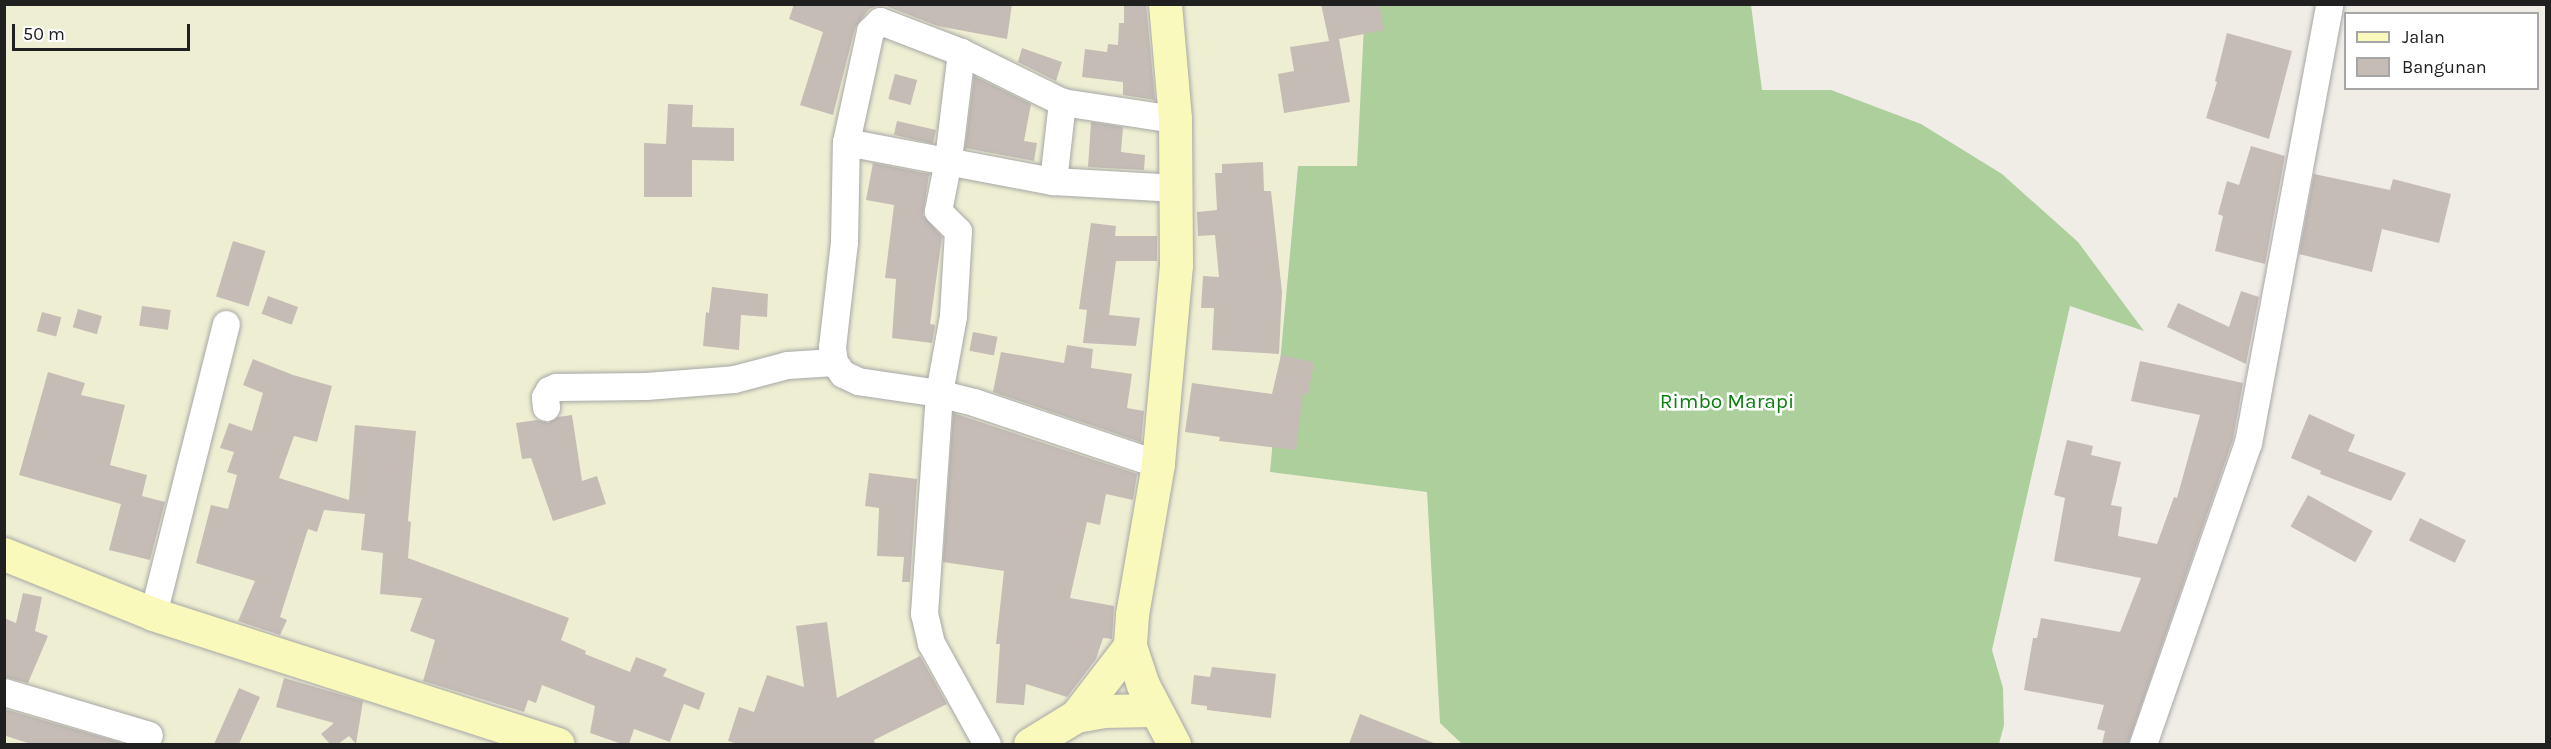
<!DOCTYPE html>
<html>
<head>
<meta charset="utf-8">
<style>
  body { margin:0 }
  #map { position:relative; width:2551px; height:749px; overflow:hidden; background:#f0ede6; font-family:Karla,sans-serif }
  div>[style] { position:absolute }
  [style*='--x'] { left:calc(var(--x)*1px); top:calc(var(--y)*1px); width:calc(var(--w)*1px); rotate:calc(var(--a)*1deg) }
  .farmland>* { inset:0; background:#eeefd2 }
  .forest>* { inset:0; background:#adcf9c }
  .building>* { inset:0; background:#c5bcb6; transform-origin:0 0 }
  .roads { filter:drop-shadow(0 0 2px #a7a7a7) drop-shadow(0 0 2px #a7a7a7) }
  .minor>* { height:27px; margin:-13.5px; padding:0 13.5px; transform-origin:13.5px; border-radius:13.5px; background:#fff }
  .secondary>* { height:33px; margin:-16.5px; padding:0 16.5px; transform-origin:16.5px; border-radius:16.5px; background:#f9f9bc }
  span { translate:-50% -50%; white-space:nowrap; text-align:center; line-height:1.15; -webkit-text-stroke:5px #fff; paint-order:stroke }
  .park-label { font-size:21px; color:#0d7f11 }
  .frame { position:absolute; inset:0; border:6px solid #202020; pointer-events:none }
  .legend { position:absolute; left:2344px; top:12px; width:195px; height:78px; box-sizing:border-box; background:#fff; border:2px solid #a6a6a6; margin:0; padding:8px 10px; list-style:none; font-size:18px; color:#202020 }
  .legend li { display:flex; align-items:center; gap:12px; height:30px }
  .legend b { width:30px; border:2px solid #a6a6a6 }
  .scale { position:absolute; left:12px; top:24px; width:178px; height:27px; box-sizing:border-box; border:3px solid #202020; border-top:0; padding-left:8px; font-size:18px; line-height:21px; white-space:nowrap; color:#202020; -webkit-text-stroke:4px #fff; paint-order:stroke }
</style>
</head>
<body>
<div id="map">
  <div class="farmland">
    <div style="clip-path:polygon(4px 5px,1365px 5px,1357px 167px,1297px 166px,1270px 472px,1427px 492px,1440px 723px,1462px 744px,5px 744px)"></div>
  </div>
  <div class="forest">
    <div style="clip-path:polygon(1365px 5px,1751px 5px,1762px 90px,1831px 90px,1921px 124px,2002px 174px,2078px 242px,2144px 331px,2070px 306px,1992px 650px,2003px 688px,2004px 725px,1999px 744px,1462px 744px,1440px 723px,1427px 492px,1270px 472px,1298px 166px,1357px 166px)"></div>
  </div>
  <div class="building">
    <div style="clip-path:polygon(794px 4px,1012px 4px,1007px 39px,938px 26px,886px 6px,877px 6px,869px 9px,855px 28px,833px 115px,800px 105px,823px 32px,789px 19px)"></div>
    <div style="clip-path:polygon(1124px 4px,1146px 4px,1155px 100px,1123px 95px,1123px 82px,1082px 77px,1085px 49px,1107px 52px,1108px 44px,1118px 45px,1119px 23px,1124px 23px)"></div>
    <div style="clip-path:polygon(1321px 4px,1379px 4px,1384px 30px,1339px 39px,1350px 102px,1284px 113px,1278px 74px,1294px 71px,1290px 47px,1329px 41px)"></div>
    <div style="clip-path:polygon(2227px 33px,2292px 51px,2269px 139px,2206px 118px,2217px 82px,2215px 81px)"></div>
    <div style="clip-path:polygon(1022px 48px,1062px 62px,1056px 81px,1018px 62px)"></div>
    <div style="left:895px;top:74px;width:23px;height:26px;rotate:15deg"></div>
    <div style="clip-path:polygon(974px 76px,1031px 104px,1024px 141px,1037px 143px,1034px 161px,965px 148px)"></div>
    <div style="clip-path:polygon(668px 104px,693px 105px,692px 127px,734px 128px,734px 161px,692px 160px,692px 197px,644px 197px,644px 143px,666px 144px)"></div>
    <div style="left:897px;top:121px;width:40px;height:14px;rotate:13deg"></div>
    <div style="clip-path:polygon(1091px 122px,1123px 127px,1121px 152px,1145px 155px,1144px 170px,1088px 167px)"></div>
    <div style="clip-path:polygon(2251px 146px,2285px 156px,2265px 264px,2215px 251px,2223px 216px,2218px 214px,2227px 181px,2239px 185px)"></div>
    <div style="clip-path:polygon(1263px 162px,1264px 191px,1271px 191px,1282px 292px,1279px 354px,1212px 350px,1214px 308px,1201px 308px,1203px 276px,1219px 277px,1215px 235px,1198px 236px,1197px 212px,1217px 210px,1215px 173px,1222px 173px,1222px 164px)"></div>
    <div style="clip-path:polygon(873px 163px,929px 174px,923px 215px,942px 237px,930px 324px,935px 325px,932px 343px,892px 338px,896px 279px,885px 278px,894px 205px,866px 200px)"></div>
    <div style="clip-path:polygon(2314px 174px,2390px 190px,2393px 179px,2451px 194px,2439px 243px,2382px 229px,2372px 272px,2299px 254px)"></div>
    <div style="clip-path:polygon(1091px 223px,1116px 226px,1115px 236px,1157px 236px,1157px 261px,1116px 261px,1109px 315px,1140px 318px,1136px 346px,1083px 343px,1087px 310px,1079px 309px)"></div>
    <div style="left:233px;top:241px;width:34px;height:58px;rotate:17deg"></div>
    <div style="clip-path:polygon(712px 287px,768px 294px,767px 317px,741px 315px,739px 350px,703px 346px,706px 312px,709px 313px)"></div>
    <div style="clip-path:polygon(2241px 291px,2259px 297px,2246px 364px,2167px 327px,2178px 303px,2229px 327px)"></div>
    <div style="left:268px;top:296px;width:32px;height:19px;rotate:20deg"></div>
    <div style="left:142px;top:306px;width:29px;height:20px;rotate:8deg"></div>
    <div style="left:78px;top:309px;width:25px;height:19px;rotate:16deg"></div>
    <div style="left:42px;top:312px;width:20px;height:20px;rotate:15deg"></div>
    <div style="left:973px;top:332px;width:25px;height:19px;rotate:11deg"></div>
    <div style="clip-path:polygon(1067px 345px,1093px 349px,1091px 368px,1132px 374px,1127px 408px,1144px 411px,1141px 442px,993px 392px,1001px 352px,1064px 363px)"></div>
    <div style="clip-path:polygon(1281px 355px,1314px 362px,1308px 395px,1303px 394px,1296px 450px,1219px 441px,1220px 437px,1185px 432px,1192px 383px,1272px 394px)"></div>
    <div style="clip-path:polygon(253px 359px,293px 375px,332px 386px,317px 442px,294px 436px,279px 478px,349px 500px,355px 425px,416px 431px,408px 521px,411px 522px,408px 558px,569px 618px,561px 640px,586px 651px,585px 654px,630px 672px,636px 657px,667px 669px,663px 676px,705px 693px,699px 710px,684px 704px,670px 742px,634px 729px,629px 744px,622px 744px,590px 733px,595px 706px,542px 685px,536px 703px,528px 700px,524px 712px,423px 681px,435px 640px,410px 631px,422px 598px,380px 594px,383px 553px,361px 550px,365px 514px,324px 510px,317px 532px,308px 529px,280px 617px,287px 620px,280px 635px,238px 621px,255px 581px,196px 563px,211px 505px,228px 509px,237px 475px,227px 472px,234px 452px,220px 448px,229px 423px,252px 431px,263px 393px,243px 385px)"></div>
    <div style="clip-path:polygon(2140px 361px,2243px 383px,2233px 439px,2128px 744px,2102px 744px,2105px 731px,2097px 729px,2104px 705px,2024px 690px,2033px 638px,2037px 638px,2041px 618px,2120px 632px,2141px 578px,2054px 561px,2065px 498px,2054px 495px,2067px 440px,2093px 446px,2091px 455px,2121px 462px,2111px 505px,2122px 507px,2118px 536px,2157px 544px,2174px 497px,2177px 498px,2200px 415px,2131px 401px)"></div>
    <div style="clip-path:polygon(48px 372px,85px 383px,81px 395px,125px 405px,110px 465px,147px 475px,142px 496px,165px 502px,150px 560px,109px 550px,121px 504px,19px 475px)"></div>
    <div style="clip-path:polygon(953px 413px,1137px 474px,1133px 500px,1106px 494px,1100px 525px,1087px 522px,1070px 598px,1114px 606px,1112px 639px,1103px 638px,1096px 659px,1067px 697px,1026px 684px,1024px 705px,996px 703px,1000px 644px,996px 644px,1004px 571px,943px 562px)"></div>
    <div style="clip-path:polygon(2309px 414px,2355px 435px,2348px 451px,2406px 473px,2391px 501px,2320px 474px,2321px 471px,2291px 458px)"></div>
    <div style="clip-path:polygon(572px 415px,582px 481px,597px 476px,606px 504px,553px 521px,531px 458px,522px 459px,516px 423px,537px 420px,548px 423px,558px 417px)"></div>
    <div style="clip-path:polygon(869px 473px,917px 479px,910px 582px,902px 582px,904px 557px,877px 556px,879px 508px,865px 506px)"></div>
    <div style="left:2308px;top:495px;width:74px;height:36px;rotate:29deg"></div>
    <div style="left:2420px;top:518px;width:51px;height:25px;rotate:26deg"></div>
    <div style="clip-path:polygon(23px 593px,42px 597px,35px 631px,48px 636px,28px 683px,4px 677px,4px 618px,16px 623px)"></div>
    <div style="clip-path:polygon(827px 622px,837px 698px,920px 656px,947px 704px,874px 740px,875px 744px,738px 744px,728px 741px,739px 707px,754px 712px,767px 675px,804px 687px,796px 626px)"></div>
    <div style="clip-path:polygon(1212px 667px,1276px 674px,1271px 718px,1207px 710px,1207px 706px,1191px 704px,1194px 675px,1210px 677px)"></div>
    <div style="clip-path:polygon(284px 678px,363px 701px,356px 744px,349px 736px,338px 744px,330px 744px,321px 734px,334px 723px,276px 707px)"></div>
    <div style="clip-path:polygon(239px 688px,260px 697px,239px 744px,214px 744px)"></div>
    <div style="clip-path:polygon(4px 709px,126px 744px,31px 744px,6px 736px,4px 739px)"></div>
    <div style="clip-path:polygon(1360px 714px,1434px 743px,1434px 744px,1349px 744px)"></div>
  </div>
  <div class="roads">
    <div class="minor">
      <div style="--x:961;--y:52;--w:109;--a:96.9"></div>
      <div style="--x:948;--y:160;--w:52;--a:101.1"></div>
      <div style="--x:938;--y:211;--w:28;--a:45"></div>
      <div style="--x:958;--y:231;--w:85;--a:93.4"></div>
      <div style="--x:953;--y:316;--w:78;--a:100.3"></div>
      <div style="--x:939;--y:393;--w:221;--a:93.9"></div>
      <div style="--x:924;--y:613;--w:31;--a:77"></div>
      <div style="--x:931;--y:643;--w:115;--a:61"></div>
      <div style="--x:846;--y:142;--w:211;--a:10.7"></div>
      <div style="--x:1053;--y:181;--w:124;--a:3.2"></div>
      <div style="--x:1053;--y:181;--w:80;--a:-83.5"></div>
      <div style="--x:546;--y:407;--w:10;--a:-96"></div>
      <div style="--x:545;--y:397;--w:8;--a:-60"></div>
      <div style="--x:549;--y:390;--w:8;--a:-23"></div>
      <div style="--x:556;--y:387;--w:90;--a:-0.6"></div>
      <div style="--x:646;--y:386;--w:88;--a:-4.5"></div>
      <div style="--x:734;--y:379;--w:55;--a:-14.8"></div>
      <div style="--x:787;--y:365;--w:47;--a:-3.7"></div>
      <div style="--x:1158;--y:464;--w:194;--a:-161.4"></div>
      <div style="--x:974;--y:402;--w:36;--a:-166"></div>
      <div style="--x:939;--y:393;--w:82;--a:-171.6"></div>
      <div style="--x:858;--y:381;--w:17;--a:-155"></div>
      <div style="--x:843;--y:374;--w:15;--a:-127"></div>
      <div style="--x:834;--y:362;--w:15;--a:-98"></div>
      <div style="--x:832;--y:347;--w:106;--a:-83.5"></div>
      <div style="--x:844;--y:242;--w:100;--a:-88.9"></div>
      <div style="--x:846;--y:142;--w:114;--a:-77.8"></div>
      <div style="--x:870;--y:31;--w:14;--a:-45"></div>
      <div style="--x:880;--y:21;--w:87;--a:20.9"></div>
      <div style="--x:961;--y:52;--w:113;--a:26.3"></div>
      <div style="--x:1062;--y:102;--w:114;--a:8.6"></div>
      <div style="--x:153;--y:614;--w:299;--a:-75.9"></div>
      <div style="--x:4;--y:692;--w:151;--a:16.5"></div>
      <div style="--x:2143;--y:744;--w:319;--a:-70.8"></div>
      <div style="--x:2248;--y:443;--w:446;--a:-79.5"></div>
    </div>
    <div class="secondary">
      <div style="--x:1165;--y:4;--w:115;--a:85"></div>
      <div style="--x:1175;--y:119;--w:146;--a:89.6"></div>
      <div style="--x:1176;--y:265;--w:200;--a:95.2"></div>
      <div style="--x:1158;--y:464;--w:153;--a:99.8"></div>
      <div style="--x:1132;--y:615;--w:31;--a:94"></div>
      <div style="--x:1130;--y:646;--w:41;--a:71.6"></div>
      <div style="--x:1143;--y:685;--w:67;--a:62.3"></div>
      <div style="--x:4;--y:554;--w:161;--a:21.9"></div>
      <div style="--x:153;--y:614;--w:425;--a:17.8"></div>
      <div style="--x:1076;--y:716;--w:27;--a:-10"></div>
      <div style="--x:1103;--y:711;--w:52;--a:-1.1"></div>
      <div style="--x:1030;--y:744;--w:54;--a:-31.3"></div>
      <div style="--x:1076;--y:716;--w:88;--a:-52.4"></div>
    </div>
  </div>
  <div class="park-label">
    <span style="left:1727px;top:401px">Rimbo Marapi</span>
  </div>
  <div class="frame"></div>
  <ul class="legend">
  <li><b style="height:8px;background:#f9f9bc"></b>Jalan</li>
  <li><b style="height:16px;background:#c5bcb6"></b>Bangunan</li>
  </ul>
  <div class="scale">50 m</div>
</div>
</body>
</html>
